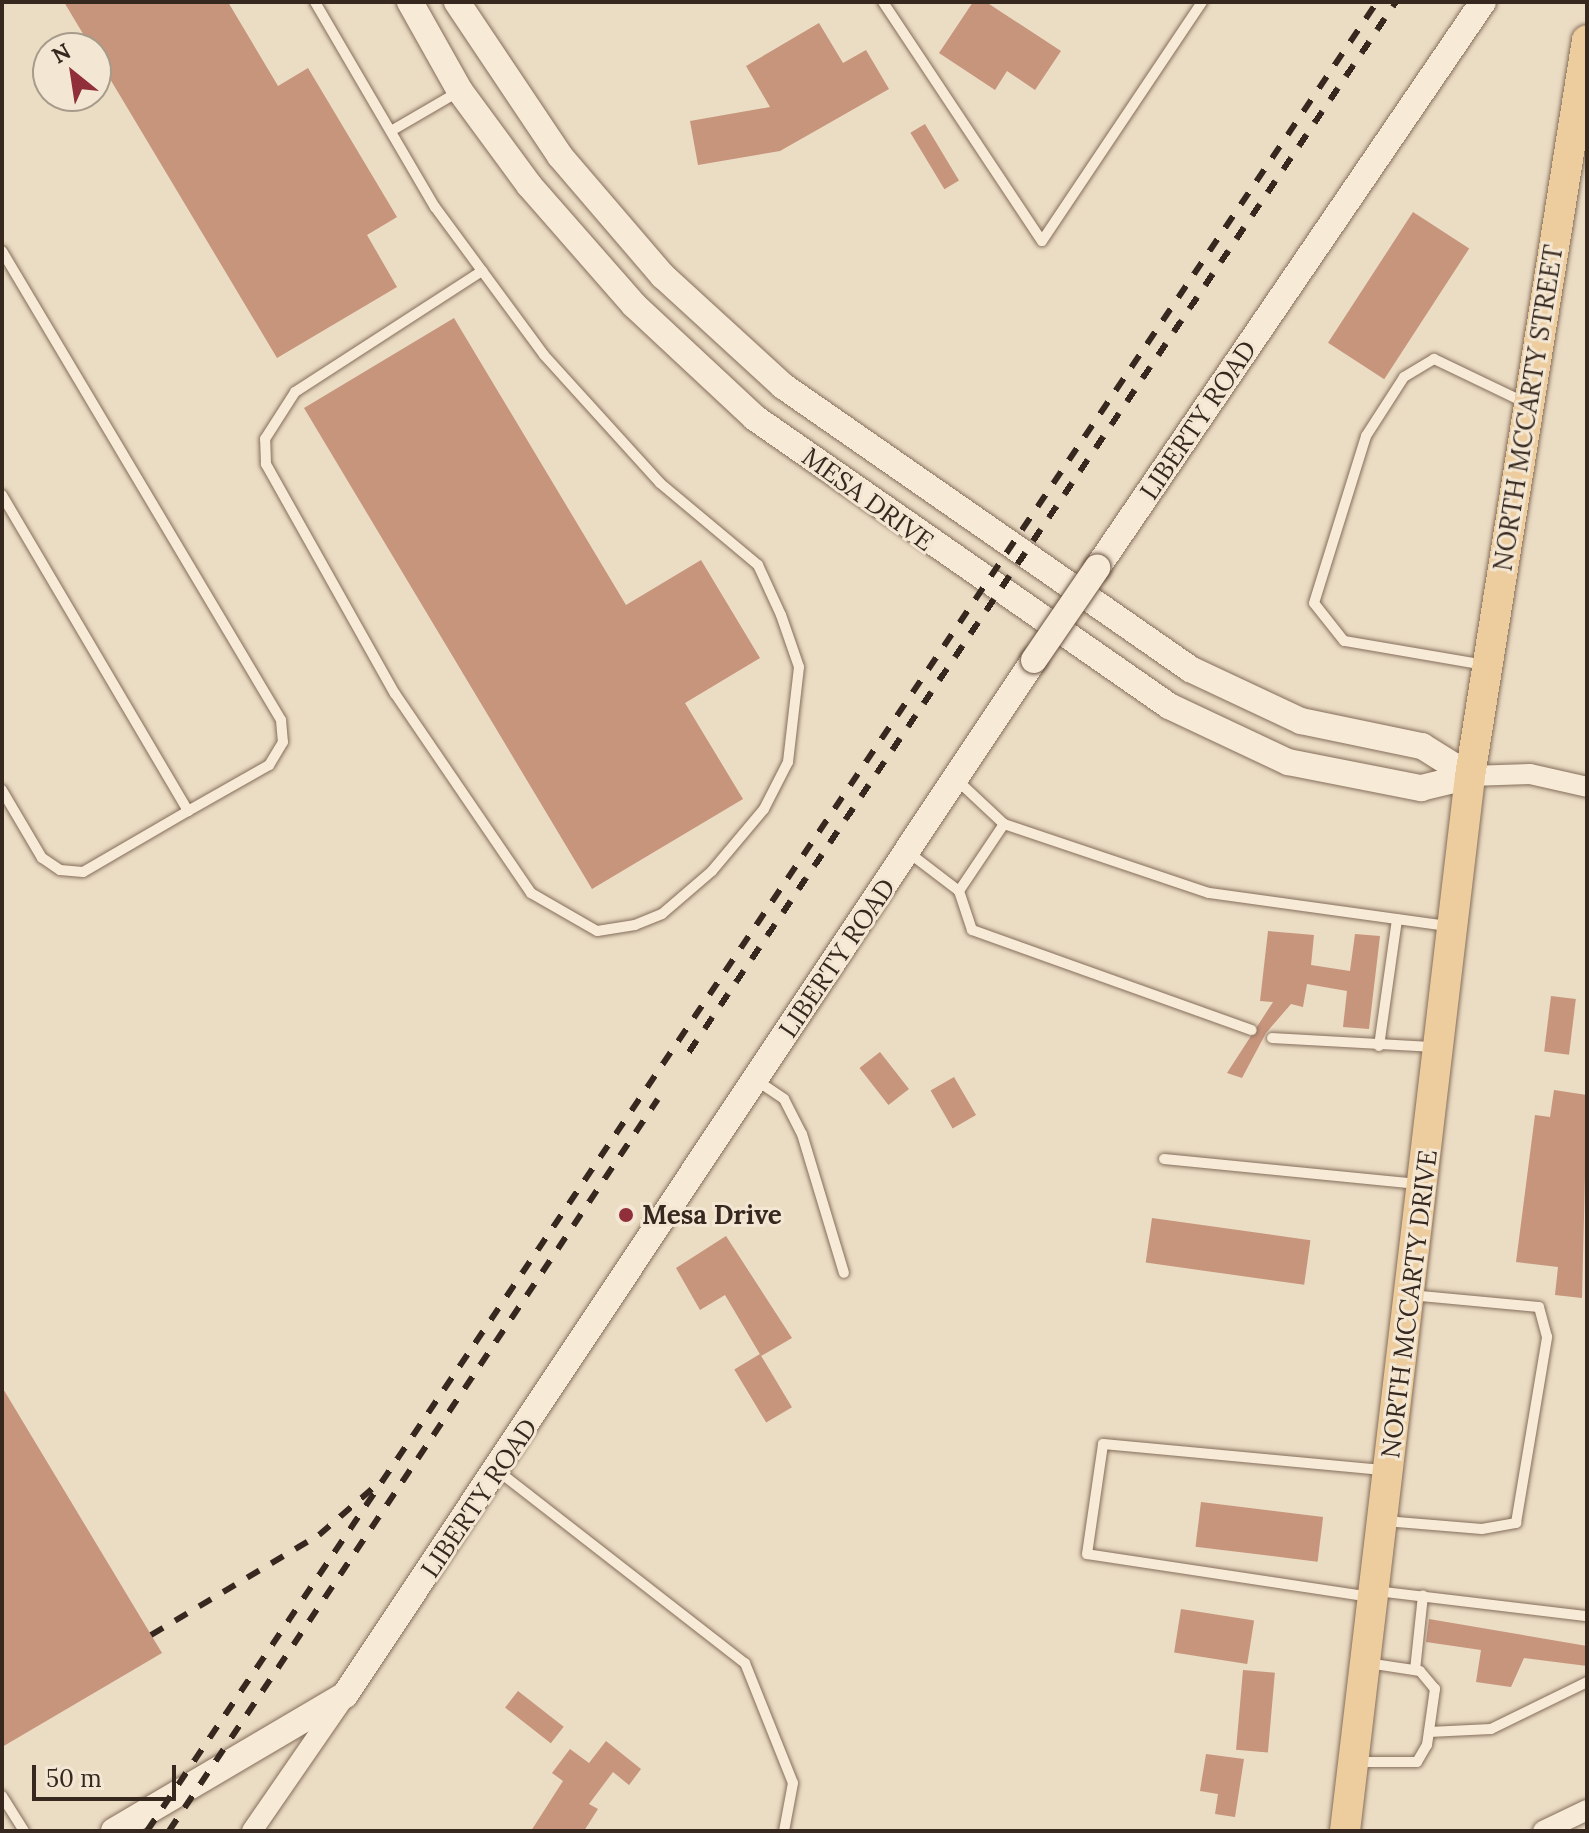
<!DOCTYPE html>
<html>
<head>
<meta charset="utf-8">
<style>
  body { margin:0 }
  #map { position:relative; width:1589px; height:1833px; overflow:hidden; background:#ebdcc4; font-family:Lora,serif }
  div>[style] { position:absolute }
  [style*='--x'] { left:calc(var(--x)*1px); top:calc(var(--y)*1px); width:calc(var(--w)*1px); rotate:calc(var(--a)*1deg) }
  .building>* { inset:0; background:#c7947c; transform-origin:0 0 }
  .roads { filter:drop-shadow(0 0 2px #856e5b) drop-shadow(0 0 2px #856e5b) }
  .lane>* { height:10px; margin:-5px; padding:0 5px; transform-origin:5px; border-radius:5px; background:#f7ead7 }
  .street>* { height:20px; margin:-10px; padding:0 10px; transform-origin:10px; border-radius:10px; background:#f7ead7 }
  .secondary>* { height:26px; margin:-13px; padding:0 13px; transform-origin:13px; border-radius:13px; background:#f7ead7 }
  .primary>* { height:30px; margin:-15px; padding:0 15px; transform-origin:15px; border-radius:15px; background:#edcd9e }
  .rail>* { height:6px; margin-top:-3px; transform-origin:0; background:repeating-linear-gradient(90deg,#36281f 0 14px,transparent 0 28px) }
  .bridges { filter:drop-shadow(0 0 2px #674f3f) drop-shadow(0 0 2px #674f3f) }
  .secondary-bridge>* { height:26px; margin:-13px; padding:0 13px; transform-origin:13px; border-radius:13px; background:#f7ead7 }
  .dots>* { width:22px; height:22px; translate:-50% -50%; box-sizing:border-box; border:4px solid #f3e7d3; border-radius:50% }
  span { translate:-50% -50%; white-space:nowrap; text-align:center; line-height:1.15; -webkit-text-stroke:6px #f3e7d3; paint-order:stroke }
  .street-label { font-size:26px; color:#36281f }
  .poi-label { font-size:26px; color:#36281f; font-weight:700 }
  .left { translate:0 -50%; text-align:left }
  .frame { position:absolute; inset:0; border:4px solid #36281f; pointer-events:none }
  .north { position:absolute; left:32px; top:32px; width:80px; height:80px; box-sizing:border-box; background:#f3e7d3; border:2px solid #a79b8b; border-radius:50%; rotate:330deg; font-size:22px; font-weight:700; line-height:32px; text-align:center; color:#36281f }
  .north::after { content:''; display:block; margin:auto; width:28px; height:36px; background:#902f39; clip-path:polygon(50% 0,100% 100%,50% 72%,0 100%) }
  .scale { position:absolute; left:32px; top:1765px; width:144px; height:36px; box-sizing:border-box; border:4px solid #36281f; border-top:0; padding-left:10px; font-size:24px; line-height:28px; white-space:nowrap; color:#36281f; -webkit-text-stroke:6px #f3e7d3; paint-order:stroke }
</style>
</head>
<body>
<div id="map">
  <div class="building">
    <div style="clip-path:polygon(64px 2px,228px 2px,278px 86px,308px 68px,397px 217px,367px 235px,397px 287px,277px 358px)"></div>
    <div style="clip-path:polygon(973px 2px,986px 2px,1061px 51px,1035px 90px,1007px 71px,995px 90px,939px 53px)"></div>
    <div style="clip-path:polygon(819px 23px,843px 63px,866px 50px,889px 89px,780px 151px,698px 165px,690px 121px,770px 107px,746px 66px)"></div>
    <div style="left:925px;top:124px;width:66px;height:17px;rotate:59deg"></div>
    <div style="left:1413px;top:212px;width:67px;height:156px;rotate:33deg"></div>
    <div style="clip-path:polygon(454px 318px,626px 605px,701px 560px,760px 658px,685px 703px,743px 799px,592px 889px,304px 408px)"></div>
    <div style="clip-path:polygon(1268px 931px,1314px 935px,1311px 965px,1350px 971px,1355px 934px,1380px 936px,1369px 1029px,1343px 1027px,1347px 991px,1307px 984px,1303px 1007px,1291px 1004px,1266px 1033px,1242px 1078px,1227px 1073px,1273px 1002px,1260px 1001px)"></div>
    <div style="left:1551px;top:996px;width:25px;height:56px;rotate:7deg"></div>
    <div style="left:880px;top:1052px;width:47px;height:26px;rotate:52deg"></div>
    <div style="left:954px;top:1077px;width:44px;height:27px;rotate:60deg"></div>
    <div style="clip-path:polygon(1554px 1090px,1587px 1095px,1582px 1298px,1555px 1295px,1558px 1267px,1516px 1262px,1535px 1115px,1550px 1117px)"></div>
    <div style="left:1152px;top:1218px;width:160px;height:45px;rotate:8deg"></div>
    <div style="clip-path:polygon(726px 1236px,792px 1338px,761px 1356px,725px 1295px,700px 1310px,676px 1268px)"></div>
    <div style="left:760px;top:1354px;width:62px;height:30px;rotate:59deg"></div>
    <div style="clip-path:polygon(2px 1387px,162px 1653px,2px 1747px)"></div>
    <div style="left:1201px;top:1502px;width:123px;height:45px;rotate:7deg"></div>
    <div style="left:1181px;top:1609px;width:74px;height:44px;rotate:9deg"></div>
    <div style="clip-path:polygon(1429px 1619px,1587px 1646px,1587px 1666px,1524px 1658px,1511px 1687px,1476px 1682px,1481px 1650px,1426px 1642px)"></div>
    <div style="left:1243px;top:1670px;width:32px;height:80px;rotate:5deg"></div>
    <div style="left:518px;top:1691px;width:58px;height:21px;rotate:38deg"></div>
    <div style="clip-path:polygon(606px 1741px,641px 1769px,629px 1785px,613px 1772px,589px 1804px,598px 1809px,584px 1831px,531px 1831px,563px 1781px,552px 1773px,570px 1749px,589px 1763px)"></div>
    <div style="clip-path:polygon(1206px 1754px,1244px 1759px,1235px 1817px,1215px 1814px,1218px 1794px,1200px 1791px)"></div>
  </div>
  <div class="roads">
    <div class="lane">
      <div style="--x:315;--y:2;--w:238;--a:59.7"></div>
      <div style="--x:435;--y:207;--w:184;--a:53.6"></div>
      <div style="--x:544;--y:355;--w:173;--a:47.8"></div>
      <div style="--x:660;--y:483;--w:128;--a:39.9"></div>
      <div style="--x:758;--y:565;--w:55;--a:65.3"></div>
      <div style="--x:781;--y:615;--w:55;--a:70.9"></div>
      <div style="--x:799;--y:667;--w:96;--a:96.6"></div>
      <div style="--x:788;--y:762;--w:53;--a:117.1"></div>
      <div style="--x:764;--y:809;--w:81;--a:130"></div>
      <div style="--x:712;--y:871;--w:66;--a:139.3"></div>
      <div style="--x:662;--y:914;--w:29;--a:158"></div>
      <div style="--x:635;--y:925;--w:38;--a:171"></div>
      <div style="--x:597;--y:931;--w:76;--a:-150.1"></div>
      <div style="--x:531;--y:893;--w:241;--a:-124.3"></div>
      <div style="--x:395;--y:694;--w:264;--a:-119.3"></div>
      <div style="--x:266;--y:464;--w:25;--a:-92"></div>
      <div style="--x:265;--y:439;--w:56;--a:-57.4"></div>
      <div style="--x:295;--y:392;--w:223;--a:-32.9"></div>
      <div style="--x:883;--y:2;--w:287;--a:56.4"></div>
      <div style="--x:1042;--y:241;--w:288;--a:-56.2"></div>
      <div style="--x:391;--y:131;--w:78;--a:-30.2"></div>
      <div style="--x:2;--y:251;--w:546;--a:59.25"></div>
      <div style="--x:281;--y:720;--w:22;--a:85"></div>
      <div style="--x:283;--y:742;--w:27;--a:121"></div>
      <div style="--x:269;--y:765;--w:93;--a:150.4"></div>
      <div style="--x:2;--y:495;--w:367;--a:59.5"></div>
      <div style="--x:188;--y:811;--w:121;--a:149.8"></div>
      <div style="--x:83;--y:872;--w:23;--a:-175"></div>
      <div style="--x:60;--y:870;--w:22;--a:-146"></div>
      <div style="--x:42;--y:858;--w:79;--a:-120.5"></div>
      <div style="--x:1485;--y:665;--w:143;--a:-170.3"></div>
      <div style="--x:1344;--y:641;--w:48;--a:-128.3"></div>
      <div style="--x:1314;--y:603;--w:175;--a:-72.7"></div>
      <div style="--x:1366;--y:436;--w:70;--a:-57.2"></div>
      <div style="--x:1404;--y:377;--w:35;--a:-31"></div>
      <div style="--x:1434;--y:359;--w:102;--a:25.6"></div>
      <div style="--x:957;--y:780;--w:64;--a:43.1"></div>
      <div style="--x:1004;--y:824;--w:81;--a:123.9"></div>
      <div style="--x:1004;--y:824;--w:216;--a:18.6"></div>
      <div style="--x:1209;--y:893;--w:241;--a:7.9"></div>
      <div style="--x:908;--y:852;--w:64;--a:37.4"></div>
      <div style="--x:959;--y:891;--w:41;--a:71.6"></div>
      <div style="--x:972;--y:930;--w:297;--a:19.7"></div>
      <div style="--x:1272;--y:1038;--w:163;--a:3.2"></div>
      <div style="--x:1379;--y:1046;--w:128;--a:-81.9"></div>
      <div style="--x:756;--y:1080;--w:34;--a:34"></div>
      <div style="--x:784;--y:1099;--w:39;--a:63"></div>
      <div style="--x:802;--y:1134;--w:145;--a:73.2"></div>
      <div style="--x:1164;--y:1159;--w:258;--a:5.6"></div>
      <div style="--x:498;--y:1471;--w:313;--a:37.9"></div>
      <div style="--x:745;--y:1663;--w:129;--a:68.2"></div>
      <div style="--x:793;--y:1783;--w:49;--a:100.6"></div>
      <div style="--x:1385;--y:1521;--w:97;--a:4.7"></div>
      <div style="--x:1482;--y:1529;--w:35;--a:-10"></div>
      <div style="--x:1516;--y:1523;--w:189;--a:-80.5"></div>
      <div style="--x:1547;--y:1337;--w:31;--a:-105"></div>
      <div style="--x:1539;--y:1307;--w:130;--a:-174.7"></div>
      <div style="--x:1376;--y:1591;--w:212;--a:6.8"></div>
      <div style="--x:1371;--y:1597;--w:287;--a:-171.4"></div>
      <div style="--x:1087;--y:1554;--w:111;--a:-81.7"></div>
      <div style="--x:1103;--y:1444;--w:281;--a:5.3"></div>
      <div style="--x:1415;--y:1670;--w:75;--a:-83.9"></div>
      <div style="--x:1429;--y:1732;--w:62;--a:-2.8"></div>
      <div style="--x:1491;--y:1729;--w:107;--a:-26.1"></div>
      <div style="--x:1356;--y:1762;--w:61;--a:0"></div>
      <div style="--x:1417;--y:1762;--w:20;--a:-60"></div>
      <div style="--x:1427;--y:1745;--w:57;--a:-81.9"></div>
      <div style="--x:1435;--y:1689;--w:23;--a:-130"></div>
      <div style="--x:1420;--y:1671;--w:54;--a:-171.4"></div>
      <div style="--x:2;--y:1796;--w:41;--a:57.8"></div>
    </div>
    <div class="street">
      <div style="--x:1470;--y:776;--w:60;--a:-1.9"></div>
      <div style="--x:1530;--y:774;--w:58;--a:12.8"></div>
      <div style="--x:252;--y:1831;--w:160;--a:-55.4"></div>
      <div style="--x:1543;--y:1831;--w:49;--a:-25.5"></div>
    </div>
    <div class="secondary">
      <div style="--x:410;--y:2;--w:102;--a:60.7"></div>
      <div style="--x:460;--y:91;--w:117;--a:53.7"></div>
      <div style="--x:529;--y:185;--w:159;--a:48.8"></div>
      <div style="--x:634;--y:305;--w:166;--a:43"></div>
      <div style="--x:755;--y:418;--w:504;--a:34.82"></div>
      <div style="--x:1169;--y:706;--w:132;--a:25.2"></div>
      <div style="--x:1288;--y:762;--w:136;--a:11.1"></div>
      <div style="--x:1421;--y:788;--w:50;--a:-13.8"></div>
      <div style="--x:457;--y:2;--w:185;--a:56.2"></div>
      <div style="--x:560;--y:156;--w:158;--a:49.4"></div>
      <div style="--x:663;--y:276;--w:163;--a:42.5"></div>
      <div style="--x:783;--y:386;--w:496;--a:34.8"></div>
      <div style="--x:1190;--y:669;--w:123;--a:25.1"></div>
      <div style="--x:1301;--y:721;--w:124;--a:11.7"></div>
      <div style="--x:1422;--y:746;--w:57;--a:32"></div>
      <div style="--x:1097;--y:568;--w:685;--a:-55.71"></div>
      <div style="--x:114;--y:1831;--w:268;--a:-30.5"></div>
      <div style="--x:345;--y:1695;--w:1243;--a:-56.35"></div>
    </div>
    <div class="primary">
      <div style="--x:1345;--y:1831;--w:1062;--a:-83.24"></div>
      <div style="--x:1470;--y:776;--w:745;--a:-80.97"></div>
    </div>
  </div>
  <div class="rail">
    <div style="--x:689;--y:1052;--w:1266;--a:-56.05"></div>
    <div style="--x:151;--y:1635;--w:196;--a:-30.8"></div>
    <div style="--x:319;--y:1535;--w:70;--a:-41"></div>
    <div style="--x:147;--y:1831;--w:2204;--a:-56.08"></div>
    <div style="--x:169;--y:1831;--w:880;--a:-56.26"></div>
  </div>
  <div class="bridges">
    <div class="secondary-bridge">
      <div style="--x:1034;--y:660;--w:112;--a:-55.6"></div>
    </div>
  </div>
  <div class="dots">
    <div style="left:626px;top:1215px;background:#902f39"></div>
  </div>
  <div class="street-label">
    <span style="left:1528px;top:408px;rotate:-81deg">NORTH MCCARTY STREET</span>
    <span style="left:1198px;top:420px;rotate:-56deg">LIBERTY ROAD</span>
    <span style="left:868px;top:499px;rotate:36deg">MESA DRIVE</span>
    <span style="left:837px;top:958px;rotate:-56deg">LIBERTY ROAD</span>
    <span style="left:1409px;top:1304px;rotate:-83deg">NORTH MCCARTY DRIVE</span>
    <span style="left:479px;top:1498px;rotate:-56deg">LIBERTY ROAD</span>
  </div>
  <div class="poi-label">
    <span class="left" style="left:642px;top:1215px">Mesa Drive</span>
  </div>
  <div class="frame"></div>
  <div class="north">N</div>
  <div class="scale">50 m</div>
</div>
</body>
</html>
